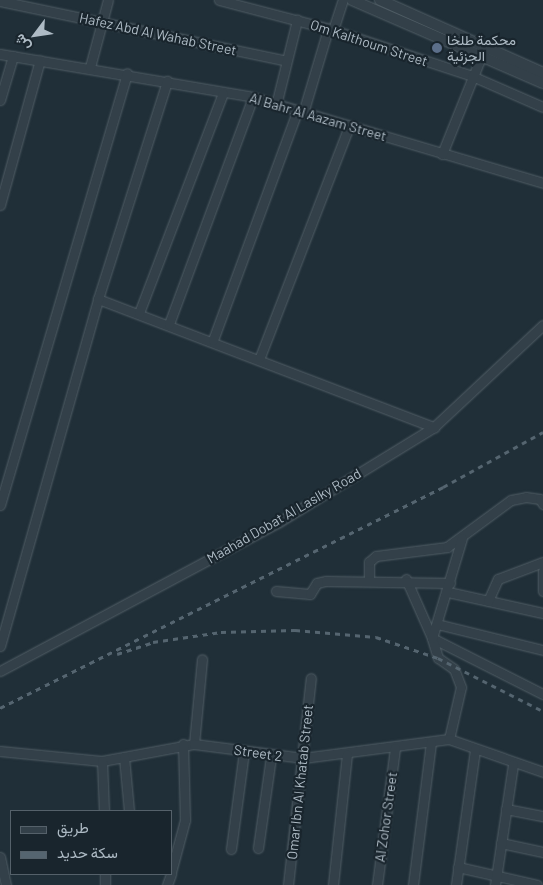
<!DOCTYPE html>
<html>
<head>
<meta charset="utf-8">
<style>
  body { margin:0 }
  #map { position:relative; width:543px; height:885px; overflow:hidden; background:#202f38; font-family:Barlow,Vazirmatn,sans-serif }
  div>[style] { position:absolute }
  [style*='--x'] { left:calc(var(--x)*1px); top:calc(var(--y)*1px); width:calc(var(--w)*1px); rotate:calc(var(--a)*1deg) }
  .roads { filter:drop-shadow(0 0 1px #515e66) drop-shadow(0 0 1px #515e66) }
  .minor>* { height:9px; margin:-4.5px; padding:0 4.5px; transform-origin:4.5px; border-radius:4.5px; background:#334049 }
  .tertiary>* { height:10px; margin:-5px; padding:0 5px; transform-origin:5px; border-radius:5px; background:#334049 }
  .rail>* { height:2.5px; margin-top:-1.25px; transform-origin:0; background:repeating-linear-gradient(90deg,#556570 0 5px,transparent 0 10px) }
  .dots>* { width:14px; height:14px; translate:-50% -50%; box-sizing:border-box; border:2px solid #19252d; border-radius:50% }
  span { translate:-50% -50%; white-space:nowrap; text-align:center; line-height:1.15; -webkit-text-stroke:4.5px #19252d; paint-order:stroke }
  .street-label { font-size:14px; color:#aebbc5 }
  .poi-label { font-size:14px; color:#aebbc5 }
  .left { translate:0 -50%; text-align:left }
  .legend { position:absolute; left:10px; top:810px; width:162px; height:65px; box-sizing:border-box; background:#19252d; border:1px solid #55616a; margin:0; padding:6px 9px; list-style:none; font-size:15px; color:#aebbc5 }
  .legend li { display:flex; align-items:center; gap:10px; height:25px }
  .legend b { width:25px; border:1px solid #55616a }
  .north { position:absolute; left:10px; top:10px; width:50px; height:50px; -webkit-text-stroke:4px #19252d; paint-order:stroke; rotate:239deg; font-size:14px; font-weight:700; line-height:20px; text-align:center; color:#aebbc5 }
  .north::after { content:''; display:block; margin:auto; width:18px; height:22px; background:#aebbc5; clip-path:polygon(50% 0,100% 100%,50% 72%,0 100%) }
</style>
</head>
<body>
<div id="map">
  <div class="roads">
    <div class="minor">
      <div style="--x:219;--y:0;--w:118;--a:14.7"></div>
      <div style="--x:333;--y:30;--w:146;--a:18.3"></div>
      <div style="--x:472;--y:76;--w:77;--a:23.6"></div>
      <div style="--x:0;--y:1;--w:292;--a:11.8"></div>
      <div style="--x:333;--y:30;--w:32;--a:-72"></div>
      <div style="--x:0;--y:54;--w:257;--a:9.6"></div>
      <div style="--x:253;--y:97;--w:302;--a:16.5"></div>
      <div style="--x:90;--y:67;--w:69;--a:-75"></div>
      <div style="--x:0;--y:100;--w:46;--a:-73.5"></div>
      <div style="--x:276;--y:105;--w:88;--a:-76.1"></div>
      <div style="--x:303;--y:113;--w:88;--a:-73.4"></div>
      <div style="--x:442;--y:154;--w:110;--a:-68.1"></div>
      <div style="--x:0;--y:205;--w:150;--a:-74.6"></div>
      <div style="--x:98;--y:299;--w:360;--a:20.9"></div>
      <div style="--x:139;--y:313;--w:235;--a:-69.1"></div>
      <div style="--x:169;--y:324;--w:242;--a:-69.7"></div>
      <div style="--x:213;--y:340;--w:243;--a:-69.8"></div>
      <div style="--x:260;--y:357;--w:248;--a:-68.9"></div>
      <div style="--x:0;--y:505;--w:450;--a:-73.6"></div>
      <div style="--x:543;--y:571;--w:20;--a:90"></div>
      <div style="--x:406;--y:579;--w:64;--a:66.2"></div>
      <div style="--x:432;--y:638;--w:124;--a:26.8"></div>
      <div style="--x:369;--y:581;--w:19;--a:-90"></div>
      <div style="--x:369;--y:562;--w:9;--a:-41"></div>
      <div style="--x:376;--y:556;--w:72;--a:-7.2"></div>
      <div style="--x:447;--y:547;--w:79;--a:-36.3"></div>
      <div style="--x:511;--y:500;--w:15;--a:-11"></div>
      <div style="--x:526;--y:497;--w:14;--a:8"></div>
      <div style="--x:540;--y:499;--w:6;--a:59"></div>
      <div style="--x:276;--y:591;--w:34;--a:5"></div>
      <div style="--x:310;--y:594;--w:13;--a:-58"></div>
      <div style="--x:317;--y:583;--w:9;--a:-13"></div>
      <div style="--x:326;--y:581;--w:124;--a:0.9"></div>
      <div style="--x:448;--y:592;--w:97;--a:12.5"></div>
      <div style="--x:488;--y:601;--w:24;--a:-66"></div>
      <div style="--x:498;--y:579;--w:48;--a:-20.7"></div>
      <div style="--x:437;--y:624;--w:109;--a:13.8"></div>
      <div style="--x:0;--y:646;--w:361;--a:-74.2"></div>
      <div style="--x:98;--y:299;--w:229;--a:-72.4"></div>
      <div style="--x:0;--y:671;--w:316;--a:-28.1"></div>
      <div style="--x:279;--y:522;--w:182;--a:-31.5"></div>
      <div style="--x:434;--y:427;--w:149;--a:-43.1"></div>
      <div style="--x:449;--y:739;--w:53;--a:-77"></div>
      <div style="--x:461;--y:687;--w:19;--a:-111"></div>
      <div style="--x:454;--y:669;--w:19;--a:-145"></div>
      <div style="--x:438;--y:658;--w:21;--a:-107"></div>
      <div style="--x:432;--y:638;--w:104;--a:-73.3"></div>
      <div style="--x:194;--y:744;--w:85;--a:-84.6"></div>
      <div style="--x:0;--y:751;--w:102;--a:5.6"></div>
      <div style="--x:102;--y:761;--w:94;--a:-10.5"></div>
      <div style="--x:194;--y:744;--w:110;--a:7.3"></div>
      <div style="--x:303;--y:758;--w:147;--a:-7.4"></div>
      <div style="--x:449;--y:739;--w:100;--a:19.3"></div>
      <div style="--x:124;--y:757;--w:54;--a:84.7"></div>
      <div style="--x:102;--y:761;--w:50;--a:87.7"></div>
      <div style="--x:506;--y:809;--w:38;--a:11"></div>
      <div style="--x:501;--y:843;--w:43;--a:12.1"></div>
      <div style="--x:258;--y:848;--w:92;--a:-81.9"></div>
      <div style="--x:231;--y:849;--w:98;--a:-82.4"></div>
      <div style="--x:0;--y:857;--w:29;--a:78"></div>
      <div style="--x:458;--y:867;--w:81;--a:12.8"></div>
      <div style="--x:171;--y:872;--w:54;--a:-74.9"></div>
      <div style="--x:185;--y:820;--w:76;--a:-91.5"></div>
      <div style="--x:105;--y:885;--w:11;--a:-90"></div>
      <div style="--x:167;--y:885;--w:12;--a:-70"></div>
      <div style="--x:288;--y:885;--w:208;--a:-83.7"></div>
      <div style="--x:333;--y:885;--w:131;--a:-83.9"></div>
      <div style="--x:377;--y:885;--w:138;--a:-82.5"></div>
      <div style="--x:413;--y:885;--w:144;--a:-82.8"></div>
      <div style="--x:456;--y:885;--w:137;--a:-82"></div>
      <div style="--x:495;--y:885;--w:122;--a:-81.5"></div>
    </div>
    <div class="tertiary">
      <div style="--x:352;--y:0;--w:208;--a:23.5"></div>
      <div style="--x:380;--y:0;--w:179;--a:24.1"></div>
    </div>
  </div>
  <div class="rail">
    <div style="--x:117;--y:654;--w:38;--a:-18"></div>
    <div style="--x:153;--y:642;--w:69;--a:-8.4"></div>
    <div style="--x:221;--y:632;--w:74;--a:-1.5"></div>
    <div style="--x:295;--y:630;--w:81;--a:4.9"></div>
    <div style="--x:376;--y:637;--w:65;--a:18.7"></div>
    <div style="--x:438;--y:658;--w:118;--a:26.8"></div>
    <div style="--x:0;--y:708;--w:495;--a:-26.5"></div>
    <div style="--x:443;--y:487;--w:114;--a:-28.8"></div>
  </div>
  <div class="dots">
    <div style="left:437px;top:48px;background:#5c6f8a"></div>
  </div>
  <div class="street-label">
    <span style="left:158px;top:34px;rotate:12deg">Hafez Abd Al Wahab Street</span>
    <span style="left:369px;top:43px;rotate:18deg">Om Kalthoum Street</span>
    <span style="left:318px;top:117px;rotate:16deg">Al Bahr Al Aazam Street</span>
    <span style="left:284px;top:516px;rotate:-30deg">Maahad Dobat Al Laslky Road</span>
    <span style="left:258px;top:753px;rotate:8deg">Street 2</span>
    <span style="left:300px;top:782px;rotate:-84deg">Omar Ibn Al Khatab Street</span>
    <span style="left:386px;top:817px;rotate:-82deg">Al Zohor Street</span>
  </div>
  <div class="poi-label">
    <span class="left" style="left:447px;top:48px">محكمة طلخا<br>الجزئية</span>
  </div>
  <ul class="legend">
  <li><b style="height:6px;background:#334049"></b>طريق</li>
  <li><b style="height:6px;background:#556570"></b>سكة حديد</li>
  </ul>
  <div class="north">ش</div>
</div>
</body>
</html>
